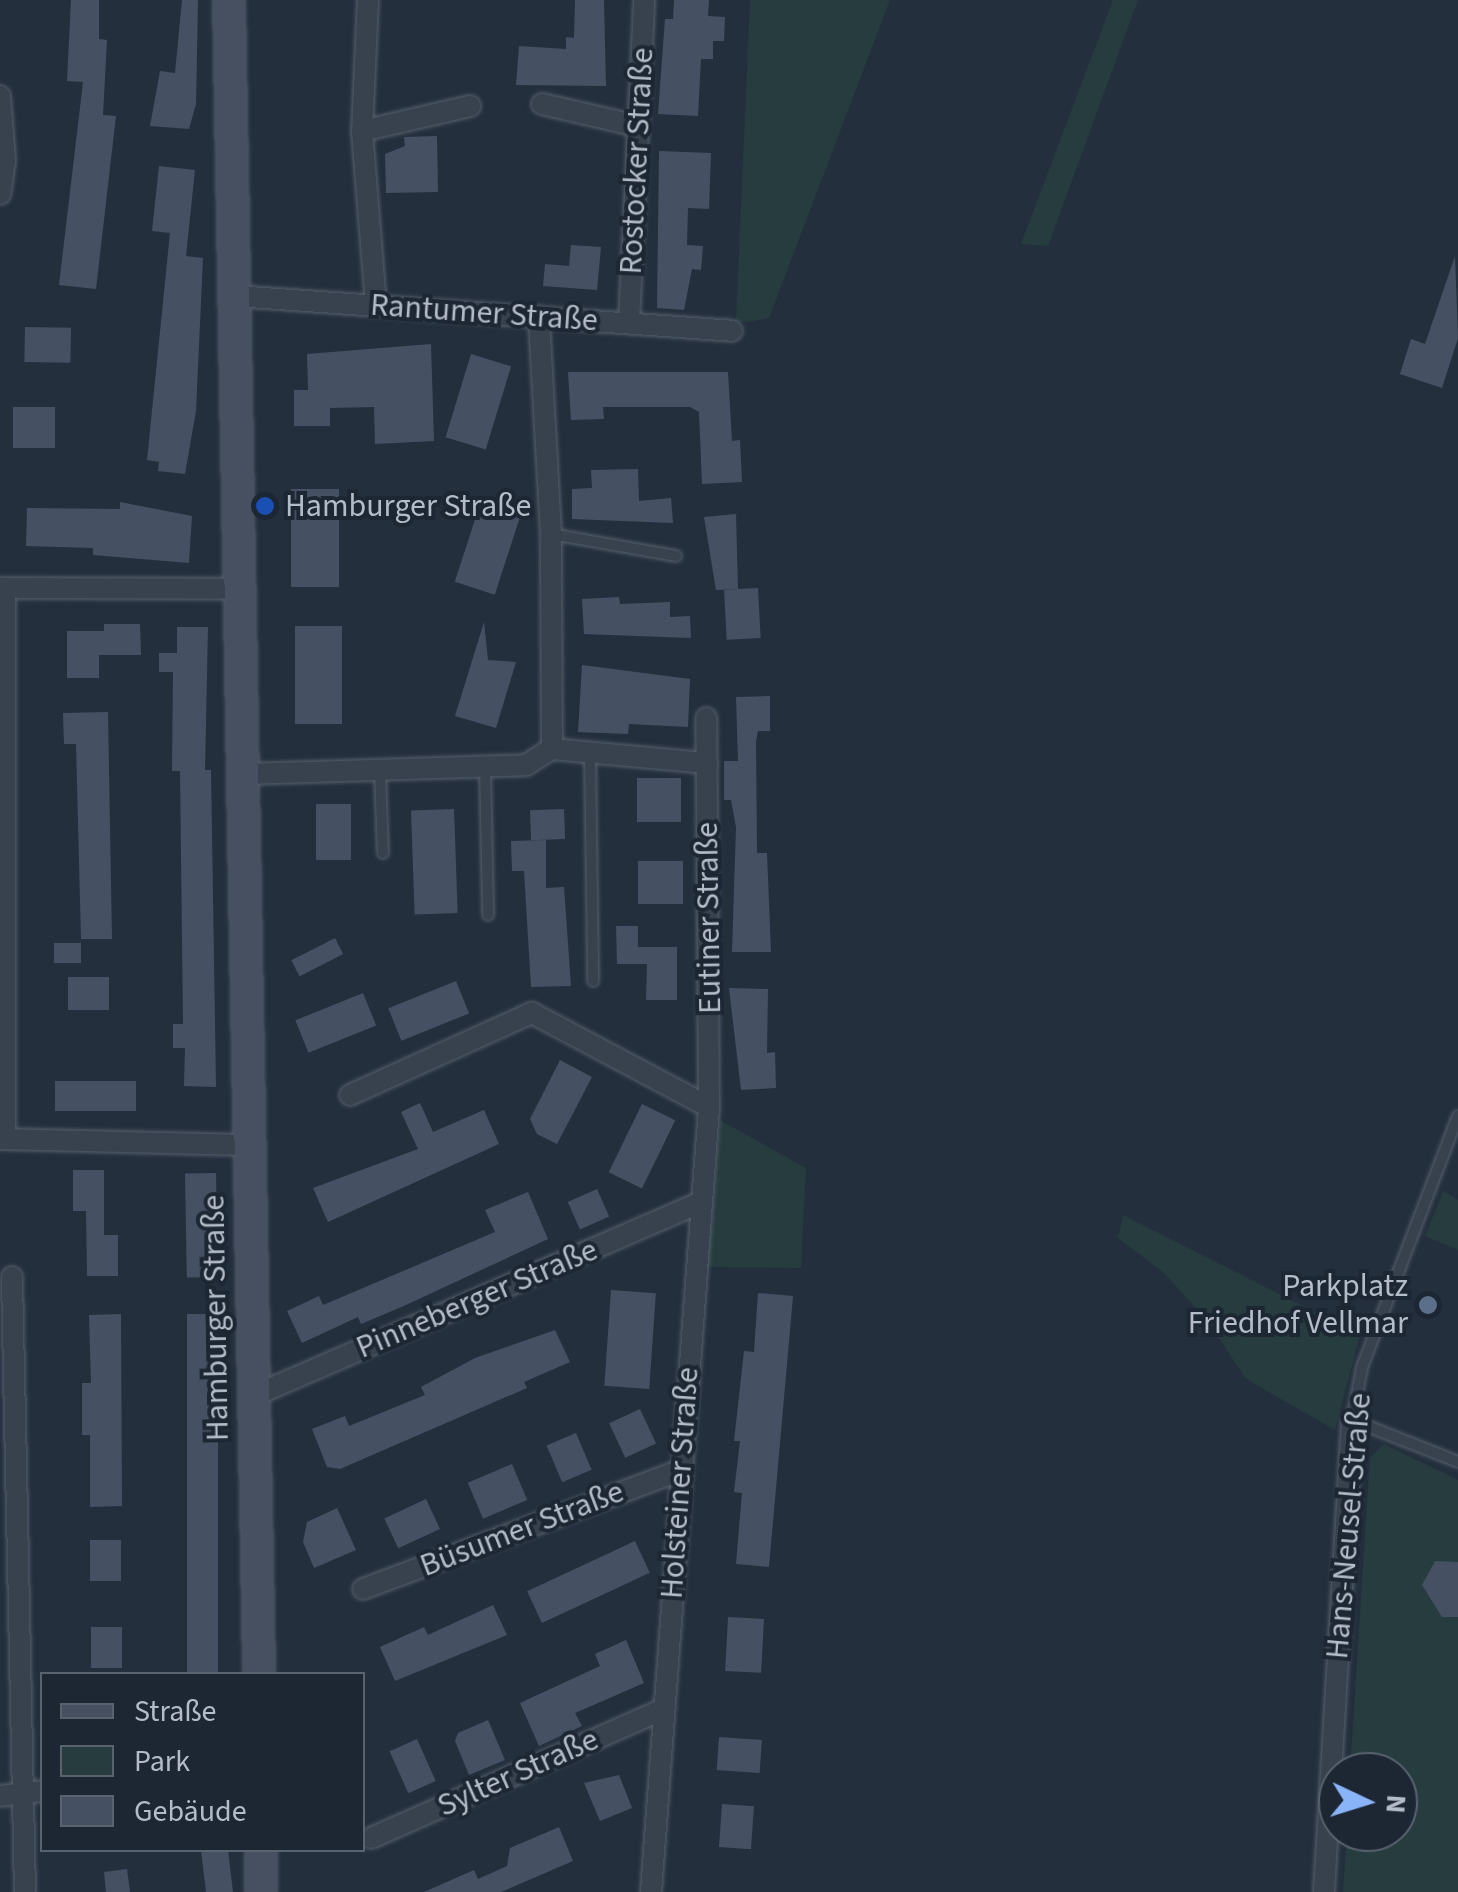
<!DOCTYPE html>
<html>
<head>
<meta charset="utf-8">
<style>
  body { margin:0 }
  #map { position:relative; width:1458px; height:1892px; overflow:hidden; background:#242f3e; font-family:"Source Sans 3",sans-serif }
  div>[style] { position:absolute }
  [style*='--x'] { left:calc(var(--x)*1px); top:calc(var(--y)*1px); width:calc(var(--w)*1px); rotate:calc(var(--a)*1deg) }
  .green>* { inset:0; background:#263c3f }
  .building>* { inset:0; background:#455162; transform-origin:0 0 }
  .roads { filter:drop-shadow(0 0 2px #565f6c) drop-shadow(0 0 2px #565f6c) }
  .lane>* { height:10px; margin:-5px; padding:0 5px; transform-origin:5px; border-radius:5px; background:#38414e }
  .street>* { height:20px; margin:-10px; padding:0 10px; transform-origin:10px; border-radius:10px; background:#38414e }
  .secondary>* { height:30px; margin:-15px; padding:0 15px; transform-origin:15px; border-radius:15px; background:#465061 }
  .dots>* { width:28px; height:28px; translate:-50% -50%; box-sizing:border-box; border:5px solid #1d2633; border-radius:50% }
  span { translate:-50% -50%; white-space:nowrap; text-align:center; line-height:1.15; -webkit-text-stroke:8px #1d2633; paint-order:stroke }
  .street-label { font-size:32px; color:#b4bcc9 }
  .poi-label { font-size:32px; color:#b4bcc9 }
  .left { translate:0 -50%; text-align:left }
  .right { translate:-100% -50%; text-align:right }
  .legend { position:absolute; left:40px; top:1672px; width:325px; height:180px; box-sizing:border-box; background:#1d2633; border:2px solid #59626f; margin:0; padding:12px 18px; list-style:none; font-size:30px; color:#b4bcc9 }
  .legend li { display:flex; align-items:center; gap:20px; height:50px }
  .legend b { width:50px; border:2px solid #59626f }
  .north { position:absolute; left:1318px; top:1752px; width:100px; height:100px; box-sizing:border-box; background:#1d2633; border:2px solid #59626f; border-radius:50%; rotate:94deg; font-size:28px; font-weight:700; line-height:40px; text-align:center; color:#b4bcc9 }
  .north::after { content:''; display:block; margin:auto; width:35px; height:45px; background:#8ab4f8; clip-path:polygon(50% 0,100% 100%,50% 72%,0 100%) }
</style>
</head>
<body>
<div id="map">
  <div class="green">
    <div style="clip-path:polygon(750px 0,890px 0,769px 318px,747px 322px,736px 321px)"></div>
    <div style="clip-path:polygon(1113px 0,1138px 0,1048px 246px,1021px 244px)"></div>
    <div style="clip-path:polygon(720px 1120px,806px 1168px,801px 1268px,707px 1267px)"></div>
    <div style="clip-path:polygon(1443px 1191px,1458px 1200px,1458px 1250px,1425px 1236px)"></div>
    <div style="clip-path:polygon(1123px 1215px,1360px 1335px,1335px 1430px,1246px 1379px,1207px 1320px,1164px 1273px,1118px 1238px)"></div>
    <div style="clip-path:polygon(1384px 1444px,1458px 1480px,1458px 1892px,1343px 1892px,1347px 1832px,1398px 1832px,1398px 1772px,1350px 1772px,1370px 1458px)"></div>
  </div>
  <div class="building">
    <div style="clip-path:polygon(71px 0,99px 0,99px 39px,107px 40px,103px 115px,116px 116px,96px 289px,59px 285px,83px 82px,67px 81px)"></div>
    <div style="clip-path:polygon(182px 0,198px 0,196px 104px,189px 129px,150px 126px,160px 71px,175px 73px)"></div>
    <div style="clip-path:polygon(575px 0,604px 0,606px 86px,516px 85px,519px 46px,566px 49px,566px 37px,574px 38px)"></div>
    <div style="clip-path:polygon(674px 0,709px 0,708px 16px,725px 17px,724px 41px,713px 41px,713px 59px,701px 59px,698px 116px,658px 114px,665px 19px,673px 19px)"></div>
    <div style="clip-path:polygon(437px 136px,438px 192px,386px 193px,385px 154px,405px 146px,404px 137px)"></div>
    <div style="clip-path:polygon(659px 151px,711px 153px,709px 209px,688px 208px,687px 245px,703px 246px,701px 270px,692px 269px,684px 310px,657px 308px)"></div>
    <div style="clip-path:polygon(159px 166px,195px 170px,186px 256px,203px 258px,196px 411px,185px 474px,158px 471px,159px 462px,147px 460px,170px 233px,152px 231px)"></div>
    <div style="clip-path:polygon(571px 245px,601px 247px,597px 290px,543px 286px,545px 264px,569px 266px)"></div>
    <div style="clip-path:polygon(1455px 256px,1458px 338px,1442px 388px,1400px 374px,1411px 339px,1425px 344px)"></div>
    <div style="left:25px;top:327px;width:46px;height:35px;rotate:1deg"></div>
    <div style="clip-path:polygon(431px 344px,434px 441px,375px 444px,374px 407px,330px 408px,330px 426px,294px 426px,294px 390px,308px 390px,307px 354px)"></div>
    <div style="left:471px;top:354px;width:42px;height:87px;rotate:17deg"></div>
    <div style="clip-path:polygon(568px 372px,728px 372px,732px 441px,740px 440px,742px 482px,702px 484px,699px 412px,690px 407px,603px 407px,604px 419px,571px 420px)"></div>
    <div style="left:13px;top:407px;width:42px;height:41px"></div>
    <div style="clip-path:polygon(638px 469px,639px 501px,671px 498px,673px 523px,572px 519px,572px 489px,592px 488px,591px 470px)"></div>
    <div style="left:291px;top:489px;width:48px;height:98px"></div>
    <div style="left:482px;top:498px;width:42px;height:88px;rotate:18deg"></div>
    <div style="clip-path:polygon(120px 502px,192px 516px,189px 563px,93px 555px,93px 548px,26px 546px,27px 508px,120px 509px)"></div>
    <div style="clip-path:polygon(736px 514px,738px 589px,716px 590px,704px 517px)"></div>
    <div style="left:758px;top:588px;width:50px;height:34px;rotate:87deg"></div>
    <div style="clip-path:polygon(619px 597px,620px 604px,670px 602px,670px 617px,690px 616px,691px 638px,584px 634px,582px 599px)"></div>
    <div style="clip-path:polygon(484px 622px,488px 660px,516px 662px,496px 728px,455px 716px)"></div>
    <div style="clip-path:polygon(104px 624px,140px 624px,141px 655px,99px 655px,99px 678px,67px 678px,67px 631px,104px 631px)"></div>
    <div style="left:295px;top:626px;width:47px;height:98px"></div>
    <div style="clip-path:polygon(177px 627px,208px 627px,205px 770px,211px 770px,216px 1087px,184px 1086px,185px 1048px,173px 1048px,173px 1024px,183px 1024px,180px 771px,172px 771px,173px 672px,159px 672px,159px 653px,177px 653px)"></div>
    <div style="clip-path:polygon(582px 665px,690px 679px,688px 727px,629px 724px,628px 734px,578px 732px)"></div>
    <div style="clip-path:polygon(770px 696px,770px 731px,758px 731px,756px 741px,757px 853px,767px 853px,771px 952px,732px 952px,736px 827px,731px 800px,724px 800px,724px 761px,738px 761px,736px 697px)"></div>
    <div style="clip-path:polygon(108px 712px,112px 939px,81px 939px,76px 744px,64px 744px,63px 713px)"></div>
    <div style="left:637px;top:778px;width:44px;height:44px"></div>
    <div style="left:316px;top:804px;width:35px;height:56px"></div>
    <div style="left:454px;top:809px;width:104px;height:43px;rotate:88deg"></div>
    <div style="left:564px;top:809px;width:30px;height:34px;rotate:88deg"></div>
    <div style="clip-path:polygon(546px 840px,546px 888px,564px 887px,571px 986px,531px 987px,524px 871px,512px 871px,511px 841px)"></div>
    <div style="left:683px;top:861px;width:43px;height:45px;rotate:90deg"></div>
    <div style="clip-path:polygon(616px 926px,638px 926px,638px 947px,677px 947px,677px 1000px,646px 1000px,647px 964px,617px 964px)"></div>
    <div style="left:335px;top:938px;width:18px;height:49px;rotate:63deg"></div>
    <div style="left:81px;top:943px;width:20px;height:27px;rotate:90deg"></div>
    <div style="left:68px;top:977px;width:41px;height:33px"></div>
    <div style="left:456px;top:981px;width:35px;height:73px;rotate:68deg"></div>
    <div style="clip-path:polygon(729px 988px,768px 989px,767px 1053px,775px 1052px,776px 1088px,741px 1090px)"></div>
    <div style="left:363px;top:993px;width:35px;height:73px;rotate:68deg"></div>
    <div style="clip-path:polygon(560px 1060px,592px 1077px,557px 1144px,537px 1134px,530px 1119px)"></div>
    <div style="left:55px;top:1081px;width:81px;height:30px"></div>
    <div style="clip-path:polygon(420px 1103px,433px 1132px,484px 1110px,499px 1144px,328px 1222px,313px 1188px,418px 1149px,401px 1112px)"></div>
    <div style="left:642px;top:1104px;width:37px;height:76px;rotate:26deg"></div>
    <div style="clip-path:polygon(73px 1170px,104px 1170px,104px 1235px,118px 1235px,118px 1276px,87px 1276px,86px 1211px,73px 1211px)"></div>
    <div style="left:216px;top:1173px;width:104px;height:31px;rotate:89deg"></div>
    <div style="left:597px;top:1189px;width:30px;height:32px;rotate:66deg"></div>
    <div style="clip-path:polygon(528px 1192px,548px 1239px,406px 1305px,361px 1324px,358px 1317px,302px 1343px,287px 1311px,319px 1296px,323px 1305px,495px 1232px,485px 1210px)"></div>
    <div style="left:611px;top:1290px;width:45px;height:96px;rotate:4deg"></div>
    <div style="clip-path:polygon(758px 1293px,793px 1296px,769px 1567px,736px 1564px,742px 1493px,734px 1492px,740px 1441px,734px 1441px,744px 1351px,754px 1352px)"></div>
    <div style="clip-path:polygon(121px 1314px,122px 1506px,90px 1507px,90px 1435px,82px 1435px,82px 1383px,91px 1383px,89px 1315px)"></div>
    <div style="left:187px;top:1314px;width:31px;height:360px"></div>
    <div style="clip-path:polygon(555px 1330px,570px 1362px,524px 1382px,527px 1388px,340px 1469px,327px 1467px,312px 1429px,345px 1416px,349px 1426px,425px 1395px,421px 1387px,475px 1358px)"></div>
    <div style="left:640px;top:1409px;width:38px;height:34px;rotate:65deg"></div>
    <div style="left:576px;top:1433px;width:40px;height:32px;rotate:67deg"></div>
    <div style="left:512px;top:1464px;width:39px;height:48px;rotate:67deg"></div>
    <div style="left:426px;top:1499px;width:33px;height:46px;rotate:65deg"></div>
    <div style="clip-path:polygon(337px 1508px,356px 1550px,314px 1568px,303px 1542px,307px 1522px)"></div>
    <div style="left:90px;top:1540px;width:31px;height:41px"></div>
    <div style="left:635px;top:1541px;width:35px;height:119px;rotate:65deg"></div>
    <div style="clip-path:polygon(1435px 1561px,1458px 1562px,1458px 1617px,1442px 1617px,1422px 1585px)"></div>
    <div style="clip-path:polygon(493px 1605px,507px 1635px,395px 1681px,380px 1647px,424px 1627px,428px 1635px)"></div>
    <div style="left:728px;top:1617px;width:36px;height:54px;rotate:3deg"></div>
    <div style="left:122px;top:1627px;width:41px;height:31px;rotate:90deg"></div>
    <div style="clip-path:polygon(626px 1640px,644px 1683px,575px 1713px,582px 1726px,539px 1746px,520px 1703px,600px 1666px,595px 1654px)"></div>
    <div style="clip-path:polygon(488px 1720px,505px 1760px,469px 1775px,455px 1741px,458px 1733px)"></div>
    <div style="left:719px;top:1737px;width:43px;height:33px;rotate:4deg"></div>
    <div style="left:417px;top:1739px;width:46px;height:30px;rotate:66deg"></div>
    <div style="clip-path:polygon(619px 1775px,632px 1808px,600px 1821px,584px 1783px)"></div>
    <div style="left:722px;top:1804px;width:32px;height:43px;rotate:4deg"></div>
    <div style="clip-path:polygon(559px 1827px,573px 1861px,501px 1892px,424px 1892px,474px 1870px,478px 1879px,507px 1866px,510px 1848px)"></div>
    <div style="clip-path:polygon(201px 1850px,228px 1850px,233px 1892px,206px 1892px)"></div>
    <div style="clip-path:polygon(127px 1869px,130px 1892px,106px 1892px,104px 1872px)"></div>
  </div>
  <div class="roads">
    <div class="lane">
      <div style="--x:551;--y:534;--w:127;--a:10"></div>
      <div style="--x:590;--y:752;--w:229;--a:89.2"></div>
      <div style="--x:485;--y:766;--w:149;--a:88.8"></div>
      <div style="--x:380;--y:772;--w:81;--a:87.9"></div>
      <div style="--x:1458;--y:1116;--w:270;--a:110.9"></div>
      <div style="--x:1362;--y:1368;--w:53;--a:100.9"></div>
      <div style="--x:1352;--y:1420;--w:114;--a:21.6"></div>
    </div>
    <div class="street">
      <div style="--x:368;--y:0;--w:131;--a:92.6"></div>
      <div style="--x:362;--y:131;--w:175;--a:85.4"></div>
      <div style="--x:0;--y:96;--w:64;--a:85.5"></div>
      <div style="--x:5;--y:160;--w:34;--a:98"></div>
      <div style="--x:542;--y:104;--w:98;--a:12.9"></div>
      <div style="--x:362;--y:131;--w:111;--a:-13"></div>
      <div style="--x:235;--y:296;--w:498;--a:4"></div>
      <div style="--x:629;--y:323;--w:323;--a:-87.3"></div>
      <div style="--x:0;--y:588;--w:239;--a:0.2"></div>
      <div style="--x:552;--y:749;--w:156;--a:5.2"></div>
      <div style="--x:245;--y:774;--w:281;--a:-1.8"></div>
      <div style="--x:526;--y:765;--w:31;--a:-32"></div>
      <div style="--x:552;--y:749;--w:215;--a:-90.3"></div>
      <div style="--x:551;--y:534;--w:218;--a:-93.2"></div>
      <div style="--x:350;--y:1095;--w:200;--a:-24.3"></div>
      <div style="--x:532;--y:1013;--w:200;--a:28"></div>
      <div style="--x:0;--y:1139;--w:247;--a:1.4"></div>
      <div style="--x:5;--y:1139;--w:551;--a:-90"></div>
      <div style="--x:12;--y:1277;--w:615;--a:88.79"></div>
      <div style="--x:253;--y:1396;--w:488;--a:-23.4"></div>
      <div style="--x:363;--y:1589;--w:340;--a:-20.5"></div>
      <div style="--x:0;--y:1796;--w:42;--a:-6.8"></div>
      <div style="--x:371;--y:1838;--w:320;--a:-23.8"></div>
      <div style="--x:651;--y:1892;--w:787;--a:-85.77"></div>
      <div style="--x:709;--y:1107;--w:389;--a:-90.4"></div>
      <div style="--x:1324;--y:1892;--w:473;--a:-86.6"></div>
    </div>
    <div class="secondary">
      <div style="--x:229;--y:0;--w:1674;--a:88.97"></div>
      <div style="--x:261;--y:1850;--w:42;--a:90"></div>
    </div>
  </div>
  <div class="dots">
    <div style="left:265px;top:506px;background:#1a4fb4"></div>
    <div style="left:1428px;top:1305px;background:#5c6f8a"></div>
  </div>
  <div class="street-label">
    <span style="left:637px;top:161px;rotate:-87deg">Rostocker Straße</span>
    <span style="left:484px;top:313px;rotate:4deg">Rantumer Straße</span>
    <span style="left:709px;top:918px;rotate:-91deg">Eutiner Straße</span>
    <span style="left:477px;top:1299px;rotate:-23deg">Pinneberger Straße</span>
    <span style="left:216px;top:1318px;rotate:-91deg">Hamburger Straße</span>
    <span style="left:680px;top:1483px;rotate:-86deg">Holsteiner Straße</span>
    <span style="left:1349px;top:1526px;rotate:-85deg">Hans-Neusel-Straße</span>
    <span style="left:522px;top:1529px;rotate:-21deg">Büsumer Straße</span>
    <span style="left:518px;top:1773px;rotate:-24deg">Sylter Straße</span>
  </div>
  <div class="poi-label">
    <span class="left" style="left:285px;top:506px">Hamburger Straße</span>
    <span class="right" style="left:1408px;top:1305px">Parkplatz<br>Friedhof Vellmar</span>
  </div>
  <ul class="legend">
  <li><b style="height:12px;background:#465061"></b>Straße</li>
  <li><b style="height:28px;background:#263c3f"></b>Park</li>
  <li><b style="height:28px;background:#455162"></b>Gebäude</li>
  </ul>
  <div class="north">N</div>
</div>
</body>
</html>
